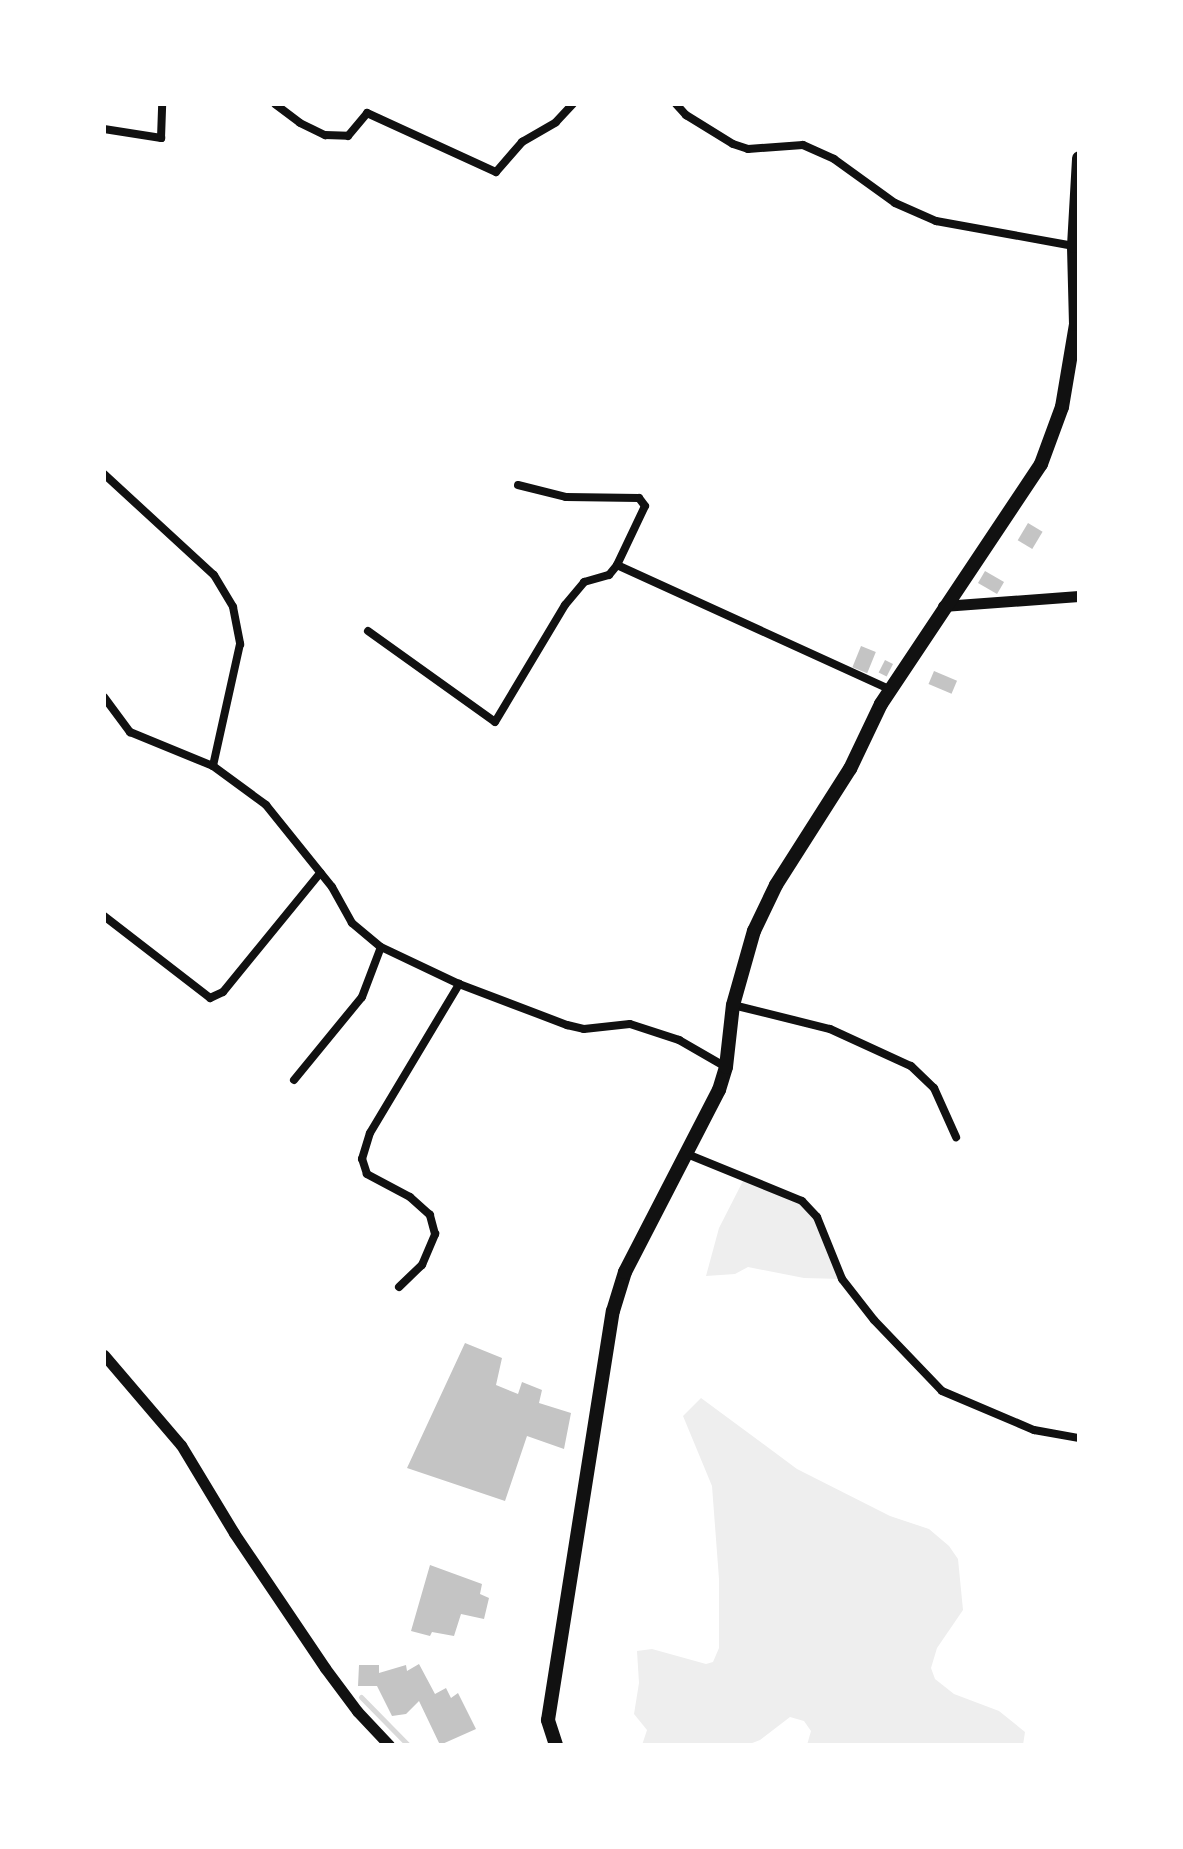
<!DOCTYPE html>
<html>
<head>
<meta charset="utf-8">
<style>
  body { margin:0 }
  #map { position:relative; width:1183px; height:1849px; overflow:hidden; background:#fff; font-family:Helvetica,sans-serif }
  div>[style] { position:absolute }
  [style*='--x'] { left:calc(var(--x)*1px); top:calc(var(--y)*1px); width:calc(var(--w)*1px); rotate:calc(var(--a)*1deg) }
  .green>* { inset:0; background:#eee }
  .stream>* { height:5px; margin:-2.5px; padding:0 2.5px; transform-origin:2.5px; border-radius:2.5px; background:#d9d9d9 }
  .building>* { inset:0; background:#c4c4c4; transform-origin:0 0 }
  .minor>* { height:8px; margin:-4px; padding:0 4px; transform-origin:4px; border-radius:4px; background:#111 }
  .tertiary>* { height:11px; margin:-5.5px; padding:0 5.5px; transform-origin:5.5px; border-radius:5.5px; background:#111 }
  .primary>* { height:14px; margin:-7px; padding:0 7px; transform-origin:7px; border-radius:7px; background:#111 }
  span { translate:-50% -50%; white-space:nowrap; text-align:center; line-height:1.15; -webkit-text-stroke:8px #fff; paint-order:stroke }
  .frame { position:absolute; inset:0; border:106px solid #fff; pointer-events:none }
</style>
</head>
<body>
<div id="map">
  <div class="green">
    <div style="clip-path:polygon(744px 1179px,802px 1201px,817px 1217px,842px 1279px,804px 1278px,748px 1267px,735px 1274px,706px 1276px,719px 1228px)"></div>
    <div style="clip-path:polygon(701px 1398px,797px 1469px,890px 1516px,929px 1529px,949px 1546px,958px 1559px,963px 1610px,937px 1648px,931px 1668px,935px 1679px,954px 1694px,999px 1711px,1025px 1732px,1023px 1745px,807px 1745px,811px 1731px,804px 1721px,790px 1717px,760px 1740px,747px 1745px,642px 1745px,647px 1730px,634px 1714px,639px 1683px,637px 1651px,652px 1649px,706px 1664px,713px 1662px,719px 1648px,719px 1579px,712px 1486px,683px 1416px)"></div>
  </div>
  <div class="stream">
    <div style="--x:361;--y:1697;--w:67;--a:45.6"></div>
  </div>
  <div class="building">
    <div style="left:1028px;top:523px;width:17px;height:20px;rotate:31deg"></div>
    <div style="left:985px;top:571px;width:22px;height:14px;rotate:30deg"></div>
    <div style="left:861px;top:646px;width:16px;height:23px;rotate:22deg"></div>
    <div style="left:885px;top:660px;width:9px;height:14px;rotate:27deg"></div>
    <div style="left:934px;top:671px;width:25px;height:14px;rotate:23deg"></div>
    <div style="clip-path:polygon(465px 1343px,502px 1358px,496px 1385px,518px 1394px,522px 1382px,542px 1390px,539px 1403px,571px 1413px,564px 1449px,527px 1436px,505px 1501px,407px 1468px)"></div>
    <div style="clip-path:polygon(430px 1565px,482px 1584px,480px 1594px,489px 1598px,484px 1619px,461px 1614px,454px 1636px,432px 1632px,430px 1636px,411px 1631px)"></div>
    <div style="clip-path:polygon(419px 1664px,435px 1694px,446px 1688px,451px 1698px,458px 1693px,476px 1729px,440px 1745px,419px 1701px,406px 1714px,392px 1716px,377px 1686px,358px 1686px,359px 1665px,379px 1665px,379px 1673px,406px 1665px,407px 1671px)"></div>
  </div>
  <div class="minor">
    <div style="--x:275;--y:104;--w:31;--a:37"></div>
    <div style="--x:300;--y:123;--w:28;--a:26"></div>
    <div style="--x:325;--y:135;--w:23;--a:2"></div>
    <div style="--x:348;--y:136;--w:30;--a:-50"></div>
    <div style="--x:367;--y:113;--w:142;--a:24.6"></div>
    <div style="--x:496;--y:172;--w:40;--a:-49"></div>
    <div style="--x:522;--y:142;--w:39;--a:-30"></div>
    <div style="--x:556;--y:122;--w:25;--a:-47"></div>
    <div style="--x:676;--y:104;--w:15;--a:48"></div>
    <div style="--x:686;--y:115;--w:55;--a:31.7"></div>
    <div style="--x:733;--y:144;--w:16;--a:18"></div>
    <div style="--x:748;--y:149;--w:55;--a:-4.2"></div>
    <div style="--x:803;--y:145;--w:34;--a:24"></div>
    <div style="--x:834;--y:159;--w:75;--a:35.8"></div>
    <div style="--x:895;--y:203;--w:45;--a:23.7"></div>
    <div style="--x:936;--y:221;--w:140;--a:10.3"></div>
    <div style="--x:104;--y:129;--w:58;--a:9"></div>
    <div style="--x:161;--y:138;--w:34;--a:-88"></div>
    <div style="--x:104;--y:474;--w:149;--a:42.6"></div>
    <div style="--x:214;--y:575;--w:37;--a:59"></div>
    <div style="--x:233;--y:607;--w:38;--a:79"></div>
    <div style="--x:240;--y:644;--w:125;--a:102.5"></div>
    <div style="--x:518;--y:485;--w:49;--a:14"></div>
    <div style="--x:566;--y:497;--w:73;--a:0.8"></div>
    <div style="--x:639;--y:498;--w:10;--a:53"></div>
    <div style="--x:645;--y:506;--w:65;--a:115.4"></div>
    <div style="--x:368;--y:631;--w:156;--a:35.6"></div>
    <div style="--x:495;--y:722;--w:136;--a:-59.1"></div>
    <div style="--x:565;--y:605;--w:30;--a:-50"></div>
    <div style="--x:584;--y:582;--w:26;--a:-16"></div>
    <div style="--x:609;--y:575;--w:13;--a:-51"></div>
    <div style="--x:617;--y:565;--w:301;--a:24.5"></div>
    <div style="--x:104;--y:697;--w:44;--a:53.4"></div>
    <div style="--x:130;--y:732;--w:90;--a:22.3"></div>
    <div style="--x:213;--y:766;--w:66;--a:36.3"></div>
    <div style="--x:266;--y:805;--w:105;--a:51.2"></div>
    <div style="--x:332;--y:887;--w:41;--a:60.9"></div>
    <div style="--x:352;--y:923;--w:38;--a:40"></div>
    <div style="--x:381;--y:947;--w:86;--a:25.4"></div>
    <div style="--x:459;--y:984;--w:116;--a:20.8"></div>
    <div style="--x:567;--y:1025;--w:17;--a:13"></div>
    <div style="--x:584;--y:1029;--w:46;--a:-6.2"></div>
    <div style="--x:630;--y:1024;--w:52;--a:18.1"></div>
    <div style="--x:679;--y:1040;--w:54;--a:29.9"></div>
    <div style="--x:104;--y:916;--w:134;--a:37.7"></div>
    <div style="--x:210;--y:998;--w:14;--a:-25"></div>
    <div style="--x:223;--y:992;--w:154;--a:-50.8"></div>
    <div style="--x:733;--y:1005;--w:100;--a:13.9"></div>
    <div style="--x:830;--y:1029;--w:89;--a:24.6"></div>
    <div style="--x:911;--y:1066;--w:32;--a:44"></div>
    <div style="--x:934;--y:1088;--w:54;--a:65.8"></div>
    <div style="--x:294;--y:1080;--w:107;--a:-50.7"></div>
    <div style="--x:362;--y:997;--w:53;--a:-69.2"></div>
    <div style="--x:687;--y:1154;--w:124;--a:22.2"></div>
    <div style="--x:802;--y:1201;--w:22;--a:47"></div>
    <div style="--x:817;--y:1217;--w:67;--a:68"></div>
    <div style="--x:842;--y:1279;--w:52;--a:52"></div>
    <div style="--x:874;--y:1320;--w:98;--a:46.2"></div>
    <div style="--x:942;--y:1391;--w:100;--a:23"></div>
    <div style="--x:1034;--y:1430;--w:46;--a:10.1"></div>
    <div style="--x:399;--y:1287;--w:32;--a:-44"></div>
    <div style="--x:422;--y:1265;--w:34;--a:-67"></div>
    <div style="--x:435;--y:1234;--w:20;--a:-105"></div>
    <div style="--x:430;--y:1215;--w:27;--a:-138"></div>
    <div style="--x:410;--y:1197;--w:49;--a:-151.9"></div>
    <div style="--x:367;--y:1174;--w:16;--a:-108"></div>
    <div style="--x:362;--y:1159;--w:27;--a:-73"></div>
    <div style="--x:370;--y:1133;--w:174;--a:-59.1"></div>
  </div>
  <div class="tertiary">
    <div style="--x:943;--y:606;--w:136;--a:-4.2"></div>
    <div style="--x:104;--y:1355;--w:118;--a:49.5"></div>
    <div style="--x:181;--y:1445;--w:103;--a:58.9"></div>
    <div style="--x:234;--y:1533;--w:163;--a:56"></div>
    <div style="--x:325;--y:1668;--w:54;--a:53.3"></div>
    <div style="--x:357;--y:1711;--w:47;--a:46.7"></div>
  </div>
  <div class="primary">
    <div style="--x:556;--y:1745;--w:26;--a:-108"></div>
    <div style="--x:548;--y:1720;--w:414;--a:-81"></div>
    <div style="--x:613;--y:1311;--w:41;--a:-72.9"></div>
    <div style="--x:625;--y:1272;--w:205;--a:-62.7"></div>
    <div style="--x:719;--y:1090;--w:24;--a:-73"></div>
    <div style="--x:726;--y:1067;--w:62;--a:-83.6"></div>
    <div style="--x:733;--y:1005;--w:77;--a:-74.2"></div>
    <div style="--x:754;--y:931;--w:51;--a:-64.4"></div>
    <div style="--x:776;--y:885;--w:138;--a:-57.5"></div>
    <div style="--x:850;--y:769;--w:72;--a:-64.5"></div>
    <div style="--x:881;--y:704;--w:288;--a:-56.3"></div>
    <div style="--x:1041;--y:464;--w:61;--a:-69.8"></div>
    <div style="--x:1062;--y:407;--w:84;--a:-80.4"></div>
    <div style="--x:1076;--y:324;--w:78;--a:-91.5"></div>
    <div style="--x:1074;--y:246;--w:88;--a:-86.7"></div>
  </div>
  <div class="frame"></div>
</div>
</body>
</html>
